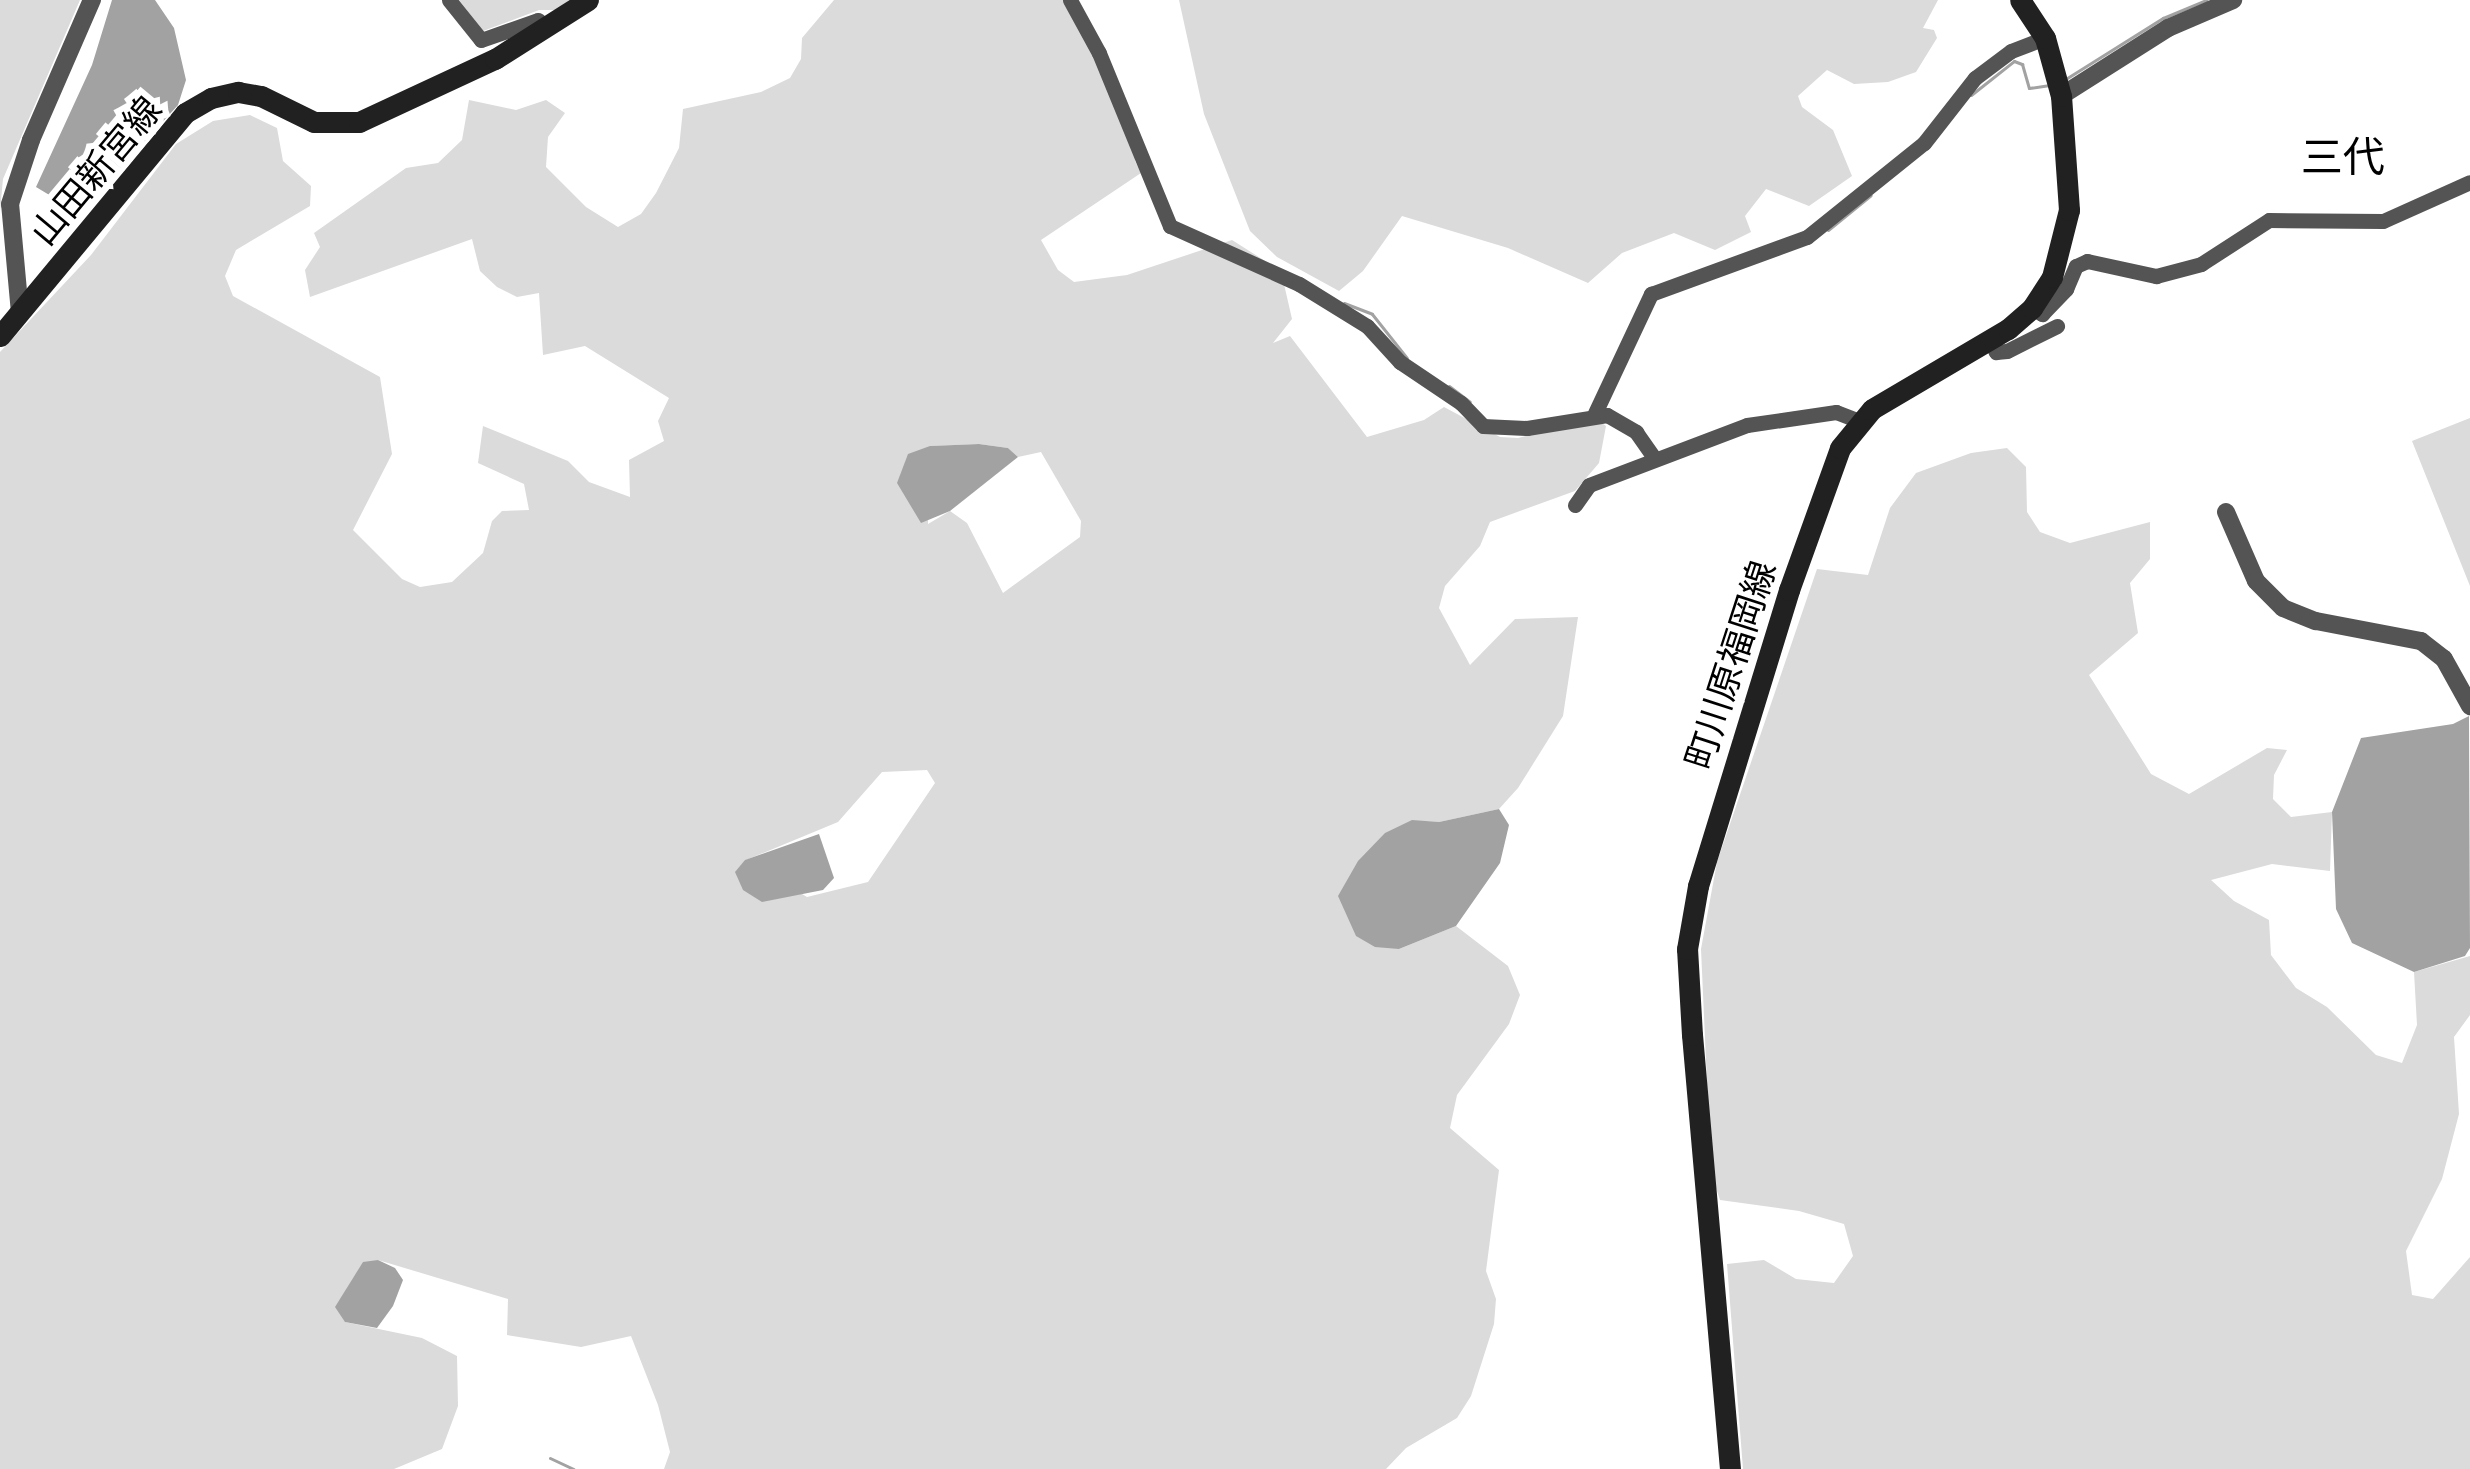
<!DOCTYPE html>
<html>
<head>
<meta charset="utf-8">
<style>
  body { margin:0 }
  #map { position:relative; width:2470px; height:1469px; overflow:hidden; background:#fff; font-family:"DejaVu Sans","Noto Sans JP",sans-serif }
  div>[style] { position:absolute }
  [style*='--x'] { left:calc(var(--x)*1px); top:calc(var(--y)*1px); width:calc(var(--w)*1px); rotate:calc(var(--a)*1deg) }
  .green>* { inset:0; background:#dbdbdb }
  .water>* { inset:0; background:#a2a2a2 }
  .stream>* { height:3px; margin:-1.5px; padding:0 1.5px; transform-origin:1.5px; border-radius:1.5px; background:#a2a2a2 }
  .minor>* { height:15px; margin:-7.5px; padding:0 7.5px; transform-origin:7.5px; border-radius:7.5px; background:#545454 }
  .tertiary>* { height:18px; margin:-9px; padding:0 9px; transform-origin:9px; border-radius:9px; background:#545454 }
  .secondary>* { height:21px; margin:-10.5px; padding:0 10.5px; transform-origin:10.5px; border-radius:10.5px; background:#212121 }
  span { translate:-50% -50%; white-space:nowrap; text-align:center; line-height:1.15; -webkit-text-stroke:12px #fff; paint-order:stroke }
  .street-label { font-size:36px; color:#000 }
  .quarter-label { font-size:42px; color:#000 }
</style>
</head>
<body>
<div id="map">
  <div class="green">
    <div style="clip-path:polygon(0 0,80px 0,3px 179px,0 211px)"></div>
    <div style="clip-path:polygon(459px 0,569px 0,556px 10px,539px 10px,483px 31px)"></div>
    <div style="clip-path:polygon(evenodd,834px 0,1077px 0,1138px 128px,1135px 161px,1141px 173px,1041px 240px,1058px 270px,1074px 282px,1127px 275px,1232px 240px,1281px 271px,1292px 319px,1273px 343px,1290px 336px,1367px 437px,1424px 420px,1444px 407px,1500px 437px,1518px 438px,1595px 418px,1606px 426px,1599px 463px,1575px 491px,1490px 522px,1480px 546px,1445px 586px,1439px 608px,1470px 665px,1515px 619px,1578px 617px,1563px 716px,1518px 788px,1499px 809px,1439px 822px,1412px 821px,1399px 949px,1456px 926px,1508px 966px,1520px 995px,1509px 1024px,1457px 1095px,1450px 1128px,1499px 1170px,1486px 1271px,1496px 1299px,1494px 1324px,1471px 1396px,1457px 1418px,1406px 1448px,1386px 1469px,664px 1469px,670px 1452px,658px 1405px,631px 1336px,581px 1347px,507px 1335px,508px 1299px,378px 1260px,345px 1322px,422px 1338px,457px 1356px,458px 1406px,442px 1449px,394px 1469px,0 1469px,0 352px,91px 255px,176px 144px,213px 121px,250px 115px,277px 128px,283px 161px,311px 186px,310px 206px,236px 250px,225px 276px,233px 296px,380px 377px,392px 454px,353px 530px,402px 579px,420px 587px,452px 582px,483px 553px,492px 521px,502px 511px,529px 510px,524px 484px,478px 463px,483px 426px,568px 461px,589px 482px,630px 497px,629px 460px,664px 441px,658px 421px,669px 398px,585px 346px,543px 355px,539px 293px,517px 297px,497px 287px,480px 271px,472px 239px,310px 297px,305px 270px,320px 247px,314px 233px,406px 168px,438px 163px,462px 140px,469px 100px,516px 110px,546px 100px,565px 113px,548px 137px,546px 167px,586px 207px,618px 227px,641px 214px,656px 193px,679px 148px,683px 109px,761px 92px,790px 78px,801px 59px,802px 38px,834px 0,979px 444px,1008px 448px,1018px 457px,1041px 452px,1081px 521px,1080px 537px,1003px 593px,967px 523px,950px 511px,928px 524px,930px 446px,979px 444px,834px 0,927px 770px,935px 783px,868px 882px,807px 897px,746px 860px,838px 822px,882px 772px,927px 770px)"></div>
    <div style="clip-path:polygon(1179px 0,1938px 0,1923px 28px,1934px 30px,1937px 38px,1916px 72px,1888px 82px,1854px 84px,1827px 70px,1798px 96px,1802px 107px,1833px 130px,1852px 176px,1809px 206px,1766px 189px,1745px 216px,1751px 232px,1715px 250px,1674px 233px,1622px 253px,1588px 283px,1508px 248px,1402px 216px,1363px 271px,1339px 291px,1277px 257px,1250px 231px,1204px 114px)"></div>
    <div style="clip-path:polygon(2470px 418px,2470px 586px,2412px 441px)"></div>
    <div style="clip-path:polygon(2007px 448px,2026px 467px,2027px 512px,2040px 532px,2070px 543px,2150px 522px,2150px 559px,2130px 583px,2138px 633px,2089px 675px,2151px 774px,2189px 794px,2267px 748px,2287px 750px,2274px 775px,2273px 799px,2291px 817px,2332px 812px,2330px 871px,2272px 864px,2211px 880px,2234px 901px,2269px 920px,2271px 955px,2296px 988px,2327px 1007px,2376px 1055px,2402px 1063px,2417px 1025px,2414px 972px,2470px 956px,2470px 1015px,2454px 1037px,2459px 1114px,2442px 1179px,2406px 1251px,2412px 1295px,2433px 1299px,2470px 1257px,2470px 1469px,1743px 1469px,1727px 1264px,1764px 1260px,1796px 1279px,1834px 1283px,1853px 1256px,1844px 1224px,1799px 1211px,1720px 1200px,1711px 1173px,1701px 949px,1717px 862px,1817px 569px,1868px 575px,1890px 508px,1916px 473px,1971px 453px)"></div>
  </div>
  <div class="water">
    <div style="clip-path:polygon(112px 0,155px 0,174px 28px,186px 80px,178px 105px,106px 184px,51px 196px,36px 187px,92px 65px)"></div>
    <div style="clip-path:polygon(979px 444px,1008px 448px,1018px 457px,950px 511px,921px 523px,897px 483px,908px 454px,930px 446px)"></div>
    <div style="clip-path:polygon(2469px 716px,2470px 948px,2465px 956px,2414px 972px,2352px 943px,2336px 909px,2332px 812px,2361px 738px,2453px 724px)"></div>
    <div style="clip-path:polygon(1499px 809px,1509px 825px,1500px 863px,1456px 926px,1399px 949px,1375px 947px,1356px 936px,1338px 896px,1358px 861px,1385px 833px,1412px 820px,1439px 822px)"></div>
    <div style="clip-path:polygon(819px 834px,834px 878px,823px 890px,762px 902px,743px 890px,735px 872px,745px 860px)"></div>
    <div style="clip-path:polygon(378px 1260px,395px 1268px,403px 1280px,393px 1306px,377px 1328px,345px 1322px,335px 1307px,363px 1262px)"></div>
  </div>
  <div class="stream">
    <div style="--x:2064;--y:80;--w:117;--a:-32.1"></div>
    <div style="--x:2163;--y:18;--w:47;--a:-22.7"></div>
    <div style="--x:1971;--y:95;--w:55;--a:-38.3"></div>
    <div style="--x:2014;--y:61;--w:9;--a:21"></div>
    <div style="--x:2022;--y:64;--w:25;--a:74"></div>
    <div style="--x:2029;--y:88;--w:21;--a:-8"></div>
    <div style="--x:1828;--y:230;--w:55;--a:-39.1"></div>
    <div style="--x:1344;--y:303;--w:30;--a:21"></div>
    <div style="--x:1372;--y:314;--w:56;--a:51.5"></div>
    <div style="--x:1449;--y:386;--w:26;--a:37"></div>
    <div style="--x:550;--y:1458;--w:26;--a:25"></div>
  </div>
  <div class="minor">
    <div style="--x:449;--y:0;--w:51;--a:51.3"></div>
    <div style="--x:481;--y:40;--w:60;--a:-19.3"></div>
    <div style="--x:538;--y:20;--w:11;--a:41"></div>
    <div style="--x:1070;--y:0;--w:60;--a:61.3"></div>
    <div style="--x:1099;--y:53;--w:187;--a:67.7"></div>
    <div style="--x:1170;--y:226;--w:141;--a:24.2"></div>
    <div style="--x:1299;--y:284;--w:80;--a:31.7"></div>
    <div style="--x:1367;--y:326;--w:49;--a:47.5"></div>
    <div style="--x:1400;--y:362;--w:73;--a:33.9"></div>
    <div style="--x:1461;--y:403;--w:32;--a:46"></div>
    <div style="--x:1483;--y:426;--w:44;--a:2.6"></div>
    <div style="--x:1527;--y:428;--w:81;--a:-9.2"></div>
    <div style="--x:1607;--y:415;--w:34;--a:30"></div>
    <div style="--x:1636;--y:432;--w:33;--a:55"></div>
    <div style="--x:2032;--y:308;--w:12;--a:31"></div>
    <div style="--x:2042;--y:314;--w:35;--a:-46"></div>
    <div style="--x:2066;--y:289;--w:25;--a:-67"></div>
    <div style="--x:2076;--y:266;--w:12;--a:-24"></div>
    <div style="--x:2087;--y:261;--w:71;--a:12.3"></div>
    <div style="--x:2156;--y:276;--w:47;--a:-14.9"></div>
    <div style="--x:2201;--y:264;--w:81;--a:-32.9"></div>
    <div style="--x:2269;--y:220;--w:114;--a:0.5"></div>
    <div style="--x:2383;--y:221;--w:95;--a:-24.1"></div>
    <div style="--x:1989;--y:339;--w:15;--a:62"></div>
    <div style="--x:1996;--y:352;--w:11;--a:-5"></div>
    <div style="--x:2007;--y:351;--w:56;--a:-26.6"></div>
    <div style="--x:1595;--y:413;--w:132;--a:-64.8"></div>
    <div style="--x:1651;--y:294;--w:166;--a:-20.1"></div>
    <div style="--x:1807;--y:237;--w:150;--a:-38.8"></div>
    <div style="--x:1924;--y:143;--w:83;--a:-51.9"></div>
    <div style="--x:1975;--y:78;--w:45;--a:-36.9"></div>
    <div style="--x:2011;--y:51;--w:36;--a:-21"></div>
    <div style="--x:1575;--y:505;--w:24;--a:-55"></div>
    <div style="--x:1589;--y:485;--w:169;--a:-20.8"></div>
    <div style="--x:1747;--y:425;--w:90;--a:-8.3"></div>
    <div style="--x:1836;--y:412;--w:25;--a:21"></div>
  </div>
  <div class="tertiary">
    <div style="--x:2061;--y:96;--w:127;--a:-32.4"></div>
    <div style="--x:2168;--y:28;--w:71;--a:-23.3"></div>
    <div style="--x:20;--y:313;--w:109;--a:-95.2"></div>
    <div style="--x:10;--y:204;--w:67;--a:-71.8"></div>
    <div style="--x:31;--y:140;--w:153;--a:-66.5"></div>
    <div style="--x:2226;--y:512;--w:75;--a:66.5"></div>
    <div style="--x:2256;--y:581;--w:38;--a:45"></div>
    <div style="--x:2283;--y:608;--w:35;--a:22"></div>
    <div style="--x:2316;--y:621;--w:107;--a:10.8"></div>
    <div style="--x:2421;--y:641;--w:29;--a:38"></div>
    <div style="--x:2444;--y:659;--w:54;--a:61"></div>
  </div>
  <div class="secondary">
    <div style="--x:0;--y:336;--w:290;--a:-50.3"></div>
    <div style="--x:185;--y:113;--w:30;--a:-30"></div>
    <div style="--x:211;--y:98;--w:28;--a:-13"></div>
    <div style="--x:238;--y:92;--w:23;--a:10"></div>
    <div style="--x:261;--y:96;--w:59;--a:26.1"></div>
    <div style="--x:314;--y:122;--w:45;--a:0"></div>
    <div style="--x:359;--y:122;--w:150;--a:-24.9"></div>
    <div style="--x:495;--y:59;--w:110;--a:-32.4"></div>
    <div style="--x:1730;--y:1469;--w:436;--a:-95"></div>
    <div style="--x:1692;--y:1035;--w:86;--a:-93.3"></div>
    <div style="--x:1687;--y:949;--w:64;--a:-80.1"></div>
    <div style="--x:1698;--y:886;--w:310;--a:-72.9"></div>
    <div style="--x:1789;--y:590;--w:151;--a:-70.2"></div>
    <div style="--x:1840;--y:448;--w:50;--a:-50.6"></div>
    <div style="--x:1872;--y:409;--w:158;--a:-30.5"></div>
    <div style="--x:2008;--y:329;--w:32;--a:-41"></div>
    <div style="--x:2032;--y:308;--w:37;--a:-57"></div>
    <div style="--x:2052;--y:277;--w:69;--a:-75.8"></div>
    <div style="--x:2069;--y:210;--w:114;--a:-94"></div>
    <div style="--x:2061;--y:96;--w:60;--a:-105.4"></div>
    <div style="--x:2045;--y:38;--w:45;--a:-123.3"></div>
  </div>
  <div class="street-label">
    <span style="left:96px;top:171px;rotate:-50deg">山田新宮線</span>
    <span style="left:1731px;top:665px;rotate:-72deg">町川原福岡線</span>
  </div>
  <div class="quarter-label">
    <span style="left:2343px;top:158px">三代</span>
  </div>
</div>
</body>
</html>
